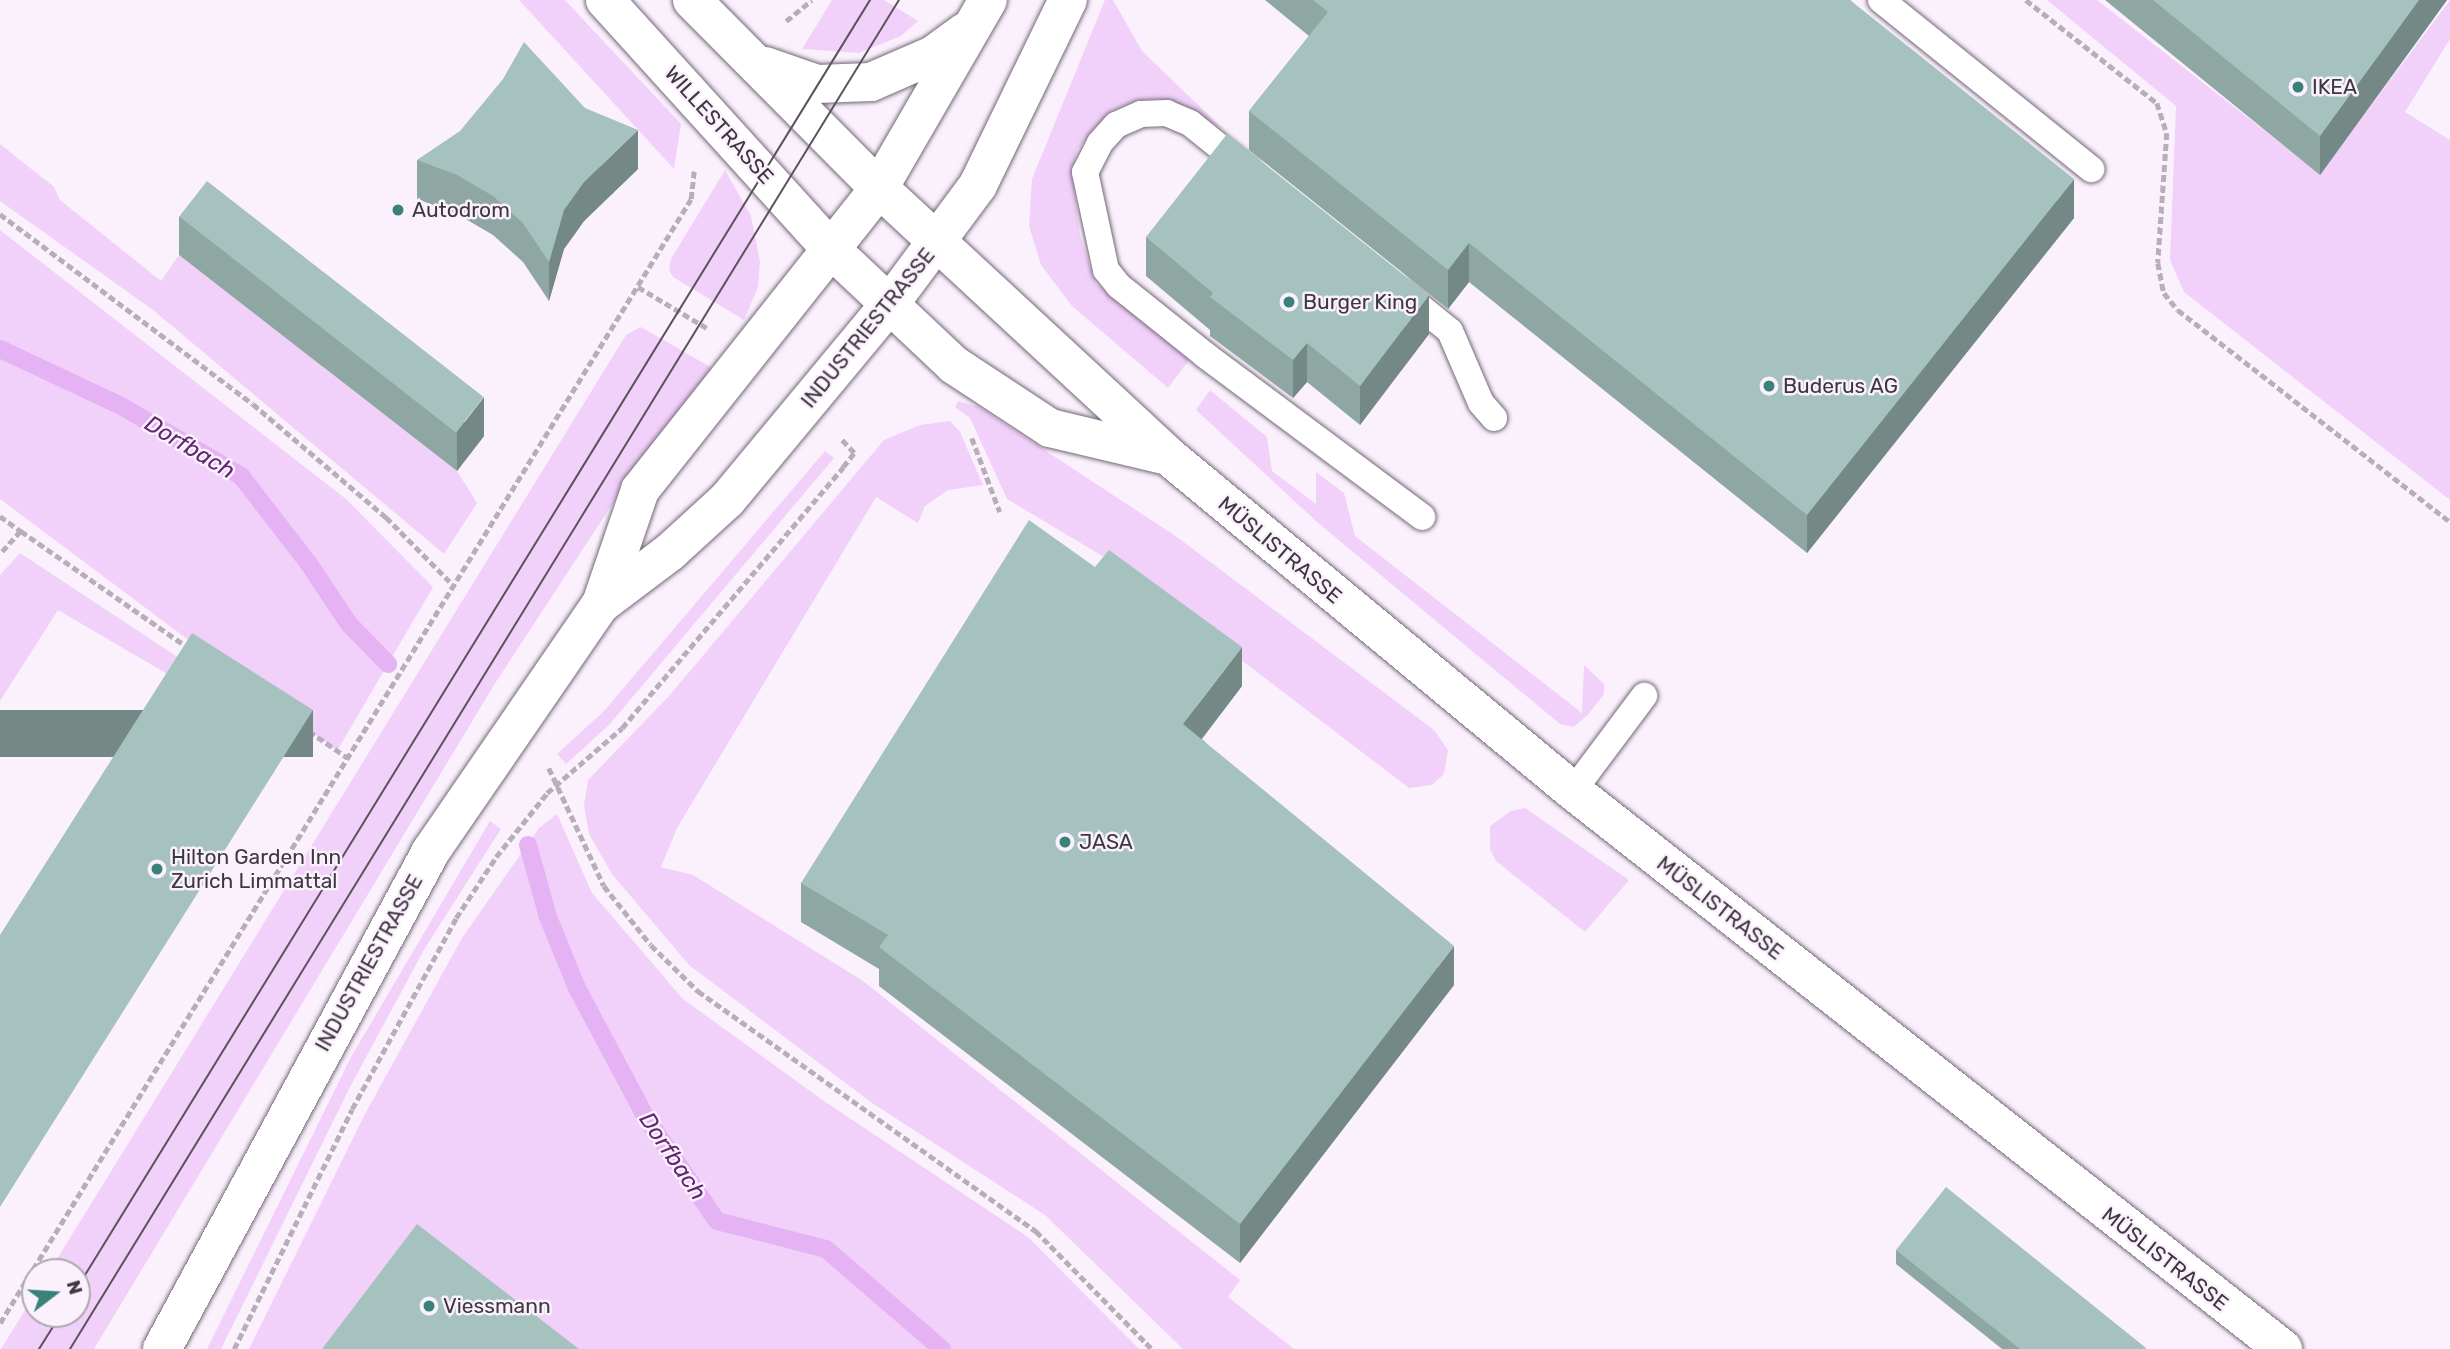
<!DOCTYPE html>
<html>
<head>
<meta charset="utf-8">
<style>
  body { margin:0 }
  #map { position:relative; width:2450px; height:1349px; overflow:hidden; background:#fbf1fd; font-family:Rubik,sans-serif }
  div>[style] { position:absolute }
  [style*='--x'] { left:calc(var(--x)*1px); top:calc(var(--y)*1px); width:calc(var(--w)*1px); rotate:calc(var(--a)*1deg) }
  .green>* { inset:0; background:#f1d0fa }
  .stream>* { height:18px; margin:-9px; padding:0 9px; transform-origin:9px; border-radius:9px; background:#e5b3f3 }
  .path>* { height:4.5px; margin-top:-2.25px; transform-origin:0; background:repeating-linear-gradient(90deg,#b7aeb9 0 7px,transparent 0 10.5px) }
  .roads { filter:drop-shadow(0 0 2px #756779) drop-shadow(0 0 2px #756779) }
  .service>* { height:26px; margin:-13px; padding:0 13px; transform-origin:13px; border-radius:13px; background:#fff }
  .minor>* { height:38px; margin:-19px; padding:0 19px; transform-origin:19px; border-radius:19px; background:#fff }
  .tram>* { height:2px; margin:-1px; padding:0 1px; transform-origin:1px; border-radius:1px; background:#5a535c }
  .wall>* { inset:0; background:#8ea7a3 }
  .shaded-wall>* { inset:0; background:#748885; transform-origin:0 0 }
  .building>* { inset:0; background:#a5c2be; transform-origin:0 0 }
  .dots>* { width:19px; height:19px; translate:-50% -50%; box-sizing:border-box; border:4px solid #fbf1fd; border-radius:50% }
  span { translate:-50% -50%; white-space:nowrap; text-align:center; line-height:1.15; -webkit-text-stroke:5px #fbf1fd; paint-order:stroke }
  .poi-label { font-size:21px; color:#3d373f }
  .left { translate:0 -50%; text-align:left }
  .street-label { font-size:21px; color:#3d373f }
  .water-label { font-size:23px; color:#622671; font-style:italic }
  .north { position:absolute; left:21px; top:1258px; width:70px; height:70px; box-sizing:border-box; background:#fbf1fd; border:2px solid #afa7b1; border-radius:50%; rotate:73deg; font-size:19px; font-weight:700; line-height:28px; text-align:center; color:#3d373f }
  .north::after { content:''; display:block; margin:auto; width:24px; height:32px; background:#3a817a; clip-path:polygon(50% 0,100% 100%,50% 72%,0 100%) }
</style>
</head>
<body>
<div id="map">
  <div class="green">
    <div style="clip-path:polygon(519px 0,565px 0,681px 124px,674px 169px)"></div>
    <div style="clip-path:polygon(832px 0,884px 0,918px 21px,901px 36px,859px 53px,802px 49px)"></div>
    <div style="clip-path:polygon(1105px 0,1113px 0,1142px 51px,1223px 129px,1188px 109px,1159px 99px,1139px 100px,1112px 110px,1096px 127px,1077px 150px,1072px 170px,1080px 236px,1096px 284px,1190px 359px,1168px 388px,1072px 306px,1041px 265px,1029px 226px,1032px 179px)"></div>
    <div style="clip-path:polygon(2047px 0,2097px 0,2320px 174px,2450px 0,2450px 39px,2405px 112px,2450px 140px,2450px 500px,2184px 292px,2170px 260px,2176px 106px)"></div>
    <div style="clip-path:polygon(0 144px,54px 187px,60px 200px,161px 281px,179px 255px,457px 471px,477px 503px,444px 554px,153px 310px,0 201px)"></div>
    <div style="clip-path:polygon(725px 170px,751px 216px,760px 262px,758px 287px,744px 320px,673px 277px,669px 270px,671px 259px)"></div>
    <div style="clip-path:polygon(0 230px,346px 499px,433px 587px,337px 751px,0 499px)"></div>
    <div style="clip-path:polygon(641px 327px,712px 368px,649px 448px,494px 685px,94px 1349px,1px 1349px,35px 1294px,35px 1314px,77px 1314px,77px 1272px,49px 1272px,626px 335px)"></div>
    <div style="clip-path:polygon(1210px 390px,1267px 437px,1272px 471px,1316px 504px,1316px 472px,1344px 493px,1355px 536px,1582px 713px,1584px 665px,1604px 684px,1604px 694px,1587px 716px,1573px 727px,1560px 724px,1317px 522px,1196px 410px)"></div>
    <div style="clip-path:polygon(958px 401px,979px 407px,1177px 537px,1434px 730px,1448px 750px,1444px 774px,1432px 785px,1409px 788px,1114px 563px,1007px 499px,970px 418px,955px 407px)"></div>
    <div style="clip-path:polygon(950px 421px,960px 432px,983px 485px,948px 490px,925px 506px,918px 523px,876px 497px,677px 828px,661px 867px,693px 875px,863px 981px,1240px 1280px,1228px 1297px,1294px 1349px,1183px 1349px,1045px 1215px,872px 1103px,689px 965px,612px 874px,589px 834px,584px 805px,588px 780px,669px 696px,884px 440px,920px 425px)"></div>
    <div style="clip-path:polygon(825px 451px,834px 458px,609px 725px,566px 764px,557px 754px,604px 711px)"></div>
    <div style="clip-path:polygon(20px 553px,173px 654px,194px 668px,174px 678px,58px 610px,0 701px,0 575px)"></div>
    <div style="clip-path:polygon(1525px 808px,1629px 880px,1585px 932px,1496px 861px,1490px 849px,1490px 826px,1511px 811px)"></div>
    <div style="clip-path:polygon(557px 814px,592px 893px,683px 999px,824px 1101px,1028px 1237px,1139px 1349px,249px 1349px,365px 1114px,462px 938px,539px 828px)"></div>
    <div style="clip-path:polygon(490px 821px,501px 829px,425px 948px,350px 1087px,221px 1349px,207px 1349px,351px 1057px)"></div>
  </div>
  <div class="stream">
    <div style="--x:0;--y:349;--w:136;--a:25.2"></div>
    <div style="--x:123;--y:407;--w:137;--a:30.3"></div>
    <div style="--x:241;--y:476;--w:111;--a:52.3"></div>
    <div style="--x:309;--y:564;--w:72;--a:56.3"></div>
    <div style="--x:349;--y:624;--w:56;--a:45.7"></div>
    <div style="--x:528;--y:845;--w:75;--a:74.5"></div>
    <div style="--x:548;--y:917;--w:77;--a:67.8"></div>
    <div style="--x:577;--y:988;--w:145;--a:62"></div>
    <div style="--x:645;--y:1116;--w:127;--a:55.6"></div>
    <div style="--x:717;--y:1221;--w:113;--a:14.4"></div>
    <div style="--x:826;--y:1249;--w:153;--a:40.8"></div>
  </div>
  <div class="path">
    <div style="--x:2026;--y:0;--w:167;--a:38.2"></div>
    <div style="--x:2157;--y:103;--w:32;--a:72"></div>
    <div style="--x:2167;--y:133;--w:130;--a:94"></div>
    <div style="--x:2158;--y:263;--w:31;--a:79"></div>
    <div style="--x:2164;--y:293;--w:22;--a:51"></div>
    <div style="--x:2178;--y:310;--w:345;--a:37.9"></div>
    <div style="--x:786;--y:21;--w:33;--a:-39"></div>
    <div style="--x:0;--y:214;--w:316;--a:36.9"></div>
    <div style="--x:253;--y:404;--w:175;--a:40.4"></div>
    <div style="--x:386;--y:517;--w:95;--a:45.4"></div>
    <div style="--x:638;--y:287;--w:80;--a:30.7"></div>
    <div style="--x:972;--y:438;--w:79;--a:69.3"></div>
    <div style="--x:0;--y:516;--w:26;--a:36"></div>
    <div style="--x:21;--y:531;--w:31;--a:132"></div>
    <div style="--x:21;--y:531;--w:203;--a:34.9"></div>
    <div style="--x:309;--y:731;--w:47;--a:34.7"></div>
    <div style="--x:549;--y:768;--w:130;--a:65"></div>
    <div style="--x:604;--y:886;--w:75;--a:51.5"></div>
    <div style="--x:651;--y:945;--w:66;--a:44.4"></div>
    <div style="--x:698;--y:991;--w:415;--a:35.4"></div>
    <div style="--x:1036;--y:1231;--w:165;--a:45.5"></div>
    <div style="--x:0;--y:1323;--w:1319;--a:-58.42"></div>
    <div style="--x:691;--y:199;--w:28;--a:-84"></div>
    <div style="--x:234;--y:1349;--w:267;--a:-63.8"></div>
    <div style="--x:352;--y:1109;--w:217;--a:-61.4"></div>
    <div style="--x:456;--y:918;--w:73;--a:-56.7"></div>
    <div style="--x:496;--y:857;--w:82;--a:-51.4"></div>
    <div style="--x:547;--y:793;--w:99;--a:-40.9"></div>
    <div style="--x:622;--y:728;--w:342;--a:-49.7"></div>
    <div style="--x:843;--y:467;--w:18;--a:-52"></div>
    <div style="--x:854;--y:453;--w:21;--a:-133"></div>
  </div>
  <div class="roads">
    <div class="service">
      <div style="--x:1881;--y:0;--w:270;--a:38.8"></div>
      <div style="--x:1247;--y:169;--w:73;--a:-141.1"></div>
      <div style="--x:1190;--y:123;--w:25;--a:-157"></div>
      <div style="--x:1167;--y:113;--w:26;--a:178"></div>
      <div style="--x:1141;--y:114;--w:27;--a:156"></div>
      <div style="--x:1116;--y:125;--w:24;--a:132"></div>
      <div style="--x:1100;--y:143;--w:33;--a:117"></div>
      <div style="--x:1085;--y:172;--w:100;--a:77.9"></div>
      <div style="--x:1106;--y:270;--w:21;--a:51"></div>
      <div style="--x:1119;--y:286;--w:110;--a:38.7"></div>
      <div style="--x:1205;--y:355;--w:271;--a:36.7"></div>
      <div style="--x:1403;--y:293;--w:60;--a:39"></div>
      <div style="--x:1450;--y:331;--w:78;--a:66.7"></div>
      <div style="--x:1481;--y:403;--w:20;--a:49"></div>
      <div style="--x:1573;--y:791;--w:119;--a:-53.2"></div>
    </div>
    <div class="minor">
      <div style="--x:605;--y:0;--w:338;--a:47.8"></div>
      <div style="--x:832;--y:250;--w:168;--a:43.3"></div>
      <div style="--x:954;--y:365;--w:115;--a:33.3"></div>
      <div style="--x:1050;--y:428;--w:116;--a:13.4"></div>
      <div style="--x:692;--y:0;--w:265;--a:45.2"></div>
      <div style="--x:879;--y:188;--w:393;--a:42.8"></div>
      <div style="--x:1167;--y:455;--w:527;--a:39.61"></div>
      <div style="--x:1573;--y:791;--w:903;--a:38.16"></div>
      <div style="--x:765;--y:66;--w:55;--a:19.1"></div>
      <div style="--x:817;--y:84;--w:54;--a:-2.1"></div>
      <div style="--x:871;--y:82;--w:68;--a:-23.5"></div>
      <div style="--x:933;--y:55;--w:39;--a:-36"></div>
      <div style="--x:601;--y:604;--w:86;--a:-37"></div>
      <div style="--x:670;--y:552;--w:77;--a:-42.4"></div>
      <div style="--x:727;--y:500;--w:254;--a:-50.3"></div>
      <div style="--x:889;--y:305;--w:149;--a:-53.4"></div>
      <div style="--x:978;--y:185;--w:206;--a:-64.1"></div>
      <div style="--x:162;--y:1349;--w:566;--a:-61.62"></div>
      <div style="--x:431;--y:851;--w:300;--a:-55.5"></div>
      <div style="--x:601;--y:604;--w:120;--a:-71.1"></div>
      <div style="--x:640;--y:490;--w:385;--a:-51.6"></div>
      <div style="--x:879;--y:188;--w:217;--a:-59.9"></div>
    </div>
  </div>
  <div class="tram">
    <div style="--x:77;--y:1288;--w:1513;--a:-58.38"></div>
    <div style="--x:39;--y:1349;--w:41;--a:-57.8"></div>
    <div style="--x:70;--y:1349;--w:1583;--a:-58.43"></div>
  </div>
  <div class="wall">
    <div style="clip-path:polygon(1265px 0,1850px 0,2074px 218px,1807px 553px,1469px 282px,1448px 309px,1249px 150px,1249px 111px,1309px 36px)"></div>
    <div style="clip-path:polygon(2105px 0,2447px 0,2320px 175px)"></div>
    <div style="clip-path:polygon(417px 160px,638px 169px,584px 221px,564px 249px,549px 301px,523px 262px,493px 235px,457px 214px,417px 199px)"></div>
    <div style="clip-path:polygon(179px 216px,484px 436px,457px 471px,179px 255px)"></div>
    <div style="clip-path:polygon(1146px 237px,1429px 334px,1360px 425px,1307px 382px,1293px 398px,1210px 336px,1210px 330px,1146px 276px)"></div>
    <div style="clip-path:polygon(1242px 686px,1202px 739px,1454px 985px,1240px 1263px,879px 986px,879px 969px,801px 922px,801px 883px)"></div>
    <div style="clip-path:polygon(1896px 1250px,2146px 1349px,2002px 1349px,1896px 1264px)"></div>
  </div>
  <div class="shaded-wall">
    <div style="clip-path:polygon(2419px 0,2447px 0,2320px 175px,2320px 136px)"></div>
    <div style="clip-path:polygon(638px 130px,638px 169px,584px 221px,564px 249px,549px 301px,549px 262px,564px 210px,584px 182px)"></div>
    <div style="clip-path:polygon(2074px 179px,2074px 218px,1807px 553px,1807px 515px)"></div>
    <div style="clip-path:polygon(1469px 243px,1469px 282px,1448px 309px,1448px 270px)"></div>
    <div style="clip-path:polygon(1429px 295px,1429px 334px,1360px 425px,1360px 386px)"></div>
    <div style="clip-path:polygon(1307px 343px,1307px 382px,1293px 398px,1293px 360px)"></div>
    <div style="clip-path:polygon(484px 397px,484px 436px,457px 471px,457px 432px)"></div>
    <div style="clip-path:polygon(1242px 647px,1242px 686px,1183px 763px,1183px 724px)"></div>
    <div style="left:313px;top:710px;width:47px;height:587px;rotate:90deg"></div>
    <div style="clip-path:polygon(1454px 946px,1454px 985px,1240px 1263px,1240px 1224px)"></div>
  </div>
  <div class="building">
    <div style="clip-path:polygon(1313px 0,1850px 0,2074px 179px,1807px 515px,1469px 243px,1448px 270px,1249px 111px,1328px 12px)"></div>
    <div style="clip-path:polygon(2153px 0,2419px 0,2320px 136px)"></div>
    <div style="clip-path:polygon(524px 42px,585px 108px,638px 130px,584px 182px,564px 210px,549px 262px,523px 223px,493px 196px,457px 175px,417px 160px,460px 131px,503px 79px)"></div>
    <div style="clip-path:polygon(1227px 134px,1429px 295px,1360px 386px,1307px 343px,1293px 360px,1210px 297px,1213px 293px,1146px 237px)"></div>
    <div style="left:207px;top:181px;width:351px;height:45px;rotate:38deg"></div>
    <div style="clip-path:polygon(1029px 520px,1095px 567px,1109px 550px,1242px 647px,1183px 724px,1454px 946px,1240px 1224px,879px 947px,888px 935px,801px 883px)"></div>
    <div style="clip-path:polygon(192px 633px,313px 710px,0 1207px,0 935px)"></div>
    <div style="clip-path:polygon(1946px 1187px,2146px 1348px,2145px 1349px,2020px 1349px,1896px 1250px)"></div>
    <div style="clip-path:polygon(417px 1224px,579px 1349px,322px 1349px)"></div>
  </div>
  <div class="dots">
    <div style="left:2298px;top:87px;background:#3a817a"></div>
    <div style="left:398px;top:210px;background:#3a817a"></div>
    <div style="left:1289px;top:302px;background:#3a817a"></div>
    <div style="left:1769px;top:386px;background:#3a817a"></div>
    <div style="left:1065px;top:842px;background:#3a817a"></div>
    <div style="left:157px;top:869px;background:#3a817a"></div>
    <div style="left:429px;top:1306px;background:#3a817a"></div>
  </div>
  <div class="poi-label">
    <span class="left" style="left:2312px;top:87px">IKEA</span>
    <span class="left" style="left:412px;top:210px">Autodrom</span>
    <span class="left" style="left:1303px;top:302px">Burger King</span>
    <span class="left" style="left:1783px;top:386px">Buderus AG</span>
    <span class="left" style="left:1079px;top:842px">JASA</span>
    <span class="left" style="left:171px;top:869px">Hilton Garden Inn<br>Zurich Limmattal</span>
    <span class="left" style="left:443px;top:1306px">Viessmann</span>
  </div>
  <div class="street-label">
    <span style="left:719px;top:125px;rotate:48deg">WILLESTRASSE</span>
    <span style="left:868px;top:328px;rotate:-51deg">INDUSTRIESTRASSE</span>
    <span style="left:1280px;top:550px;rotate:40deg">MÜSLISTRASSE</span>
    <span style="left:1720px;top:908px;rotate:38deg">MÜSLISTRASSE</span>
    <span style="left:369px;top:963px;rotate:-61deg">INDUSTRIESTRASSE</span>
    <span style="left:2165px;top:1259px;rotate:38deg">MÜSLISTRASSE</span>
  </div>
  <div class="water-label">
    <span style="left:190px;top:447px;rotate:31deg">Dorfbach</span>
    <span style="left:673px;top:1156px;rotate:56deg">Dorfbach</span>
  </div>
  <div class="north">N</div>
</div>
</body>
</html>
